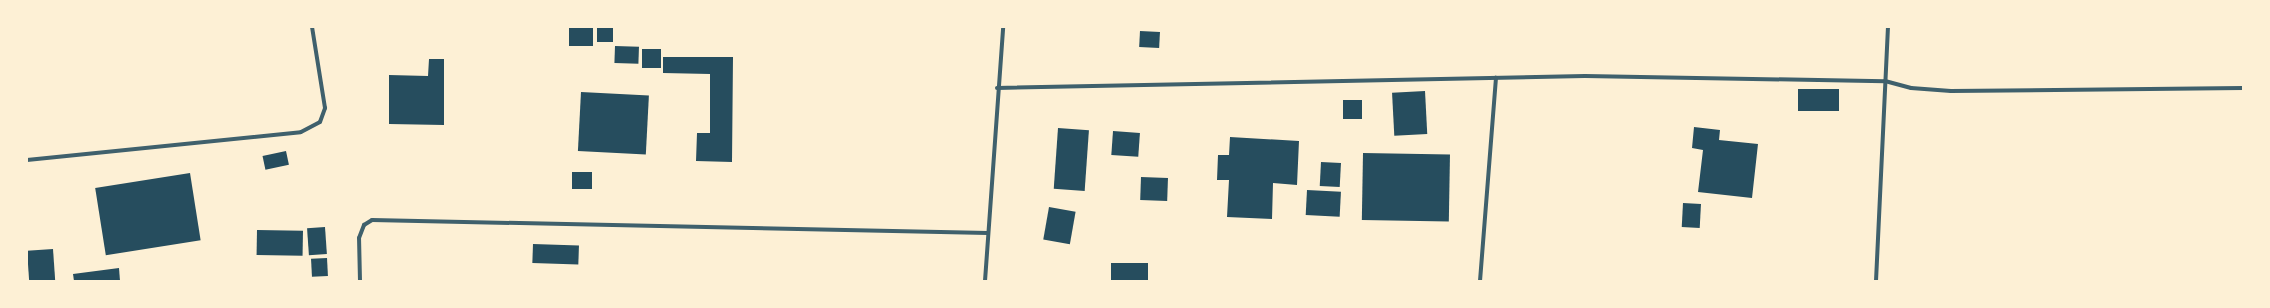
<!DOCTYPE html>
<html>
<head>
<meta charset="utf-8">
<style>
  body { margin:0 }
  #map { position:relative; width:2270px; height:308px; overflow:hidden; background:#fdf0d5; font-family:"PT Sans",sans-serif }
  div>[style] { position:absolute }
  [style*='--x'] { left:calc(var(--x)*1px); top:calc(var(--y)*1px); width:calc(var(--w)*1px); rotate:calc(var(--a)*1deg) }
  .building>* { inset:0; background:#264d5e; transform-origin:0 0 }
  .minor>* { height:4px; margin:-2px; padding:0 2px; transform-origin:2px; border-radius:2px; background:#3f606c }
  span { translate:-50% -50%; white-space:nowrap; text-align:center; line-height:1.15; -webkit-text-stroke:4px #fdf0d5; paint-order:stroke }
  .frame { position:absolute; inset:0; border:28px solid #fdf0d5; pointer-events:none }
</style>
</head>
<body>
<div id="map">
  <div class="building">
    <div style="left:569px;top:27px;width:24px;height:19px"></div>
    <div style="left:597px;top:27px;width:16px;height:15px"></div>
    <div style="left:1140px;top:31px;width:20px;height:16px;rotate:3deg"></div>
    <div style="left:615px;top:46px;width:24px;height:17px;rotate:2deg"></div>
    <div style="left:642px;top:49px;width:19px;height:19px"></div>
    <div style="clip-path:polygon(663px 57px,733px 57px,732px 162px,696px 161px,697px 133px,710px 133px,710px 74px,663px 73px)"></div>
    <div style="clip-path:polygon(429px 59px,444px 59px,444px 125px,389px 124px,389px 75px,428px 76px)"></div>
    <div style="left:1798px;top:89px;width:41px;height:22px"></div>
    <div style="left:1425px;top:91px;width:43px;height:33px;rotate:87deg"></div>
    <div style="left:581px;top:92px;width:68px;height:59px;rotate:3deg"></div>
    <div style="left:1343px;top:100px;width:19px;height:19px"></div>
    <div style="clip-path:polygon(1694px 127px,1720px 130px,1719px 140px,1758px 144px,1752px 198px,1698px 192px,1703px 150px,1692px 148px)"></div>
    <div style="left:1058px;top:128px;width:31px;height:61px;rotate:4deg"></div>
    <div style="left:1113px;top:131px;width:27px;height:24px;rotate:4deg"></div>
    <div style="clip-path:polygon(1230px 137px,1299px 141px,1297px 185px,1273px 183px,1272px 219px,1227px 217px,1229px 180px,1217px 180px,1218px 155px,1229px 155px)"></div>
    <div style="left:286px;top:151px;width:14px;height:24px;rotate:78deg"></div>
    <div style="left:1363px;top:153px;width:87px;height:67px;rotate:1deg"></div>
    <div style="left:1321px;top:162px;width:20px;height:24px;rotate:3deg"></div>
    <div style="left:572px;top:172px;width:20px;height:17px"></div>
    <div style="left:190px;top:173px;width:68px;height:96px;rotate:81deg"></div>
    <div style="left:1141px;top:177px;width:27px;height:23px;rotate:2deg"></div>
    <div style="left:1307px;top:190px;width:34px;height:25px;rotate:3deg"></div>
    <div style="left:1683px;top:203px;width:18px;height:24px;rotate:3deg"></div>
    <div style="left:1049px;top:207px;width:27px;height:33px;rotate:10deg"></div>
    <div style="left:325px;top:227px;width:27px;height:18px;rotate:86deg"></div>
    <div style="left:257px;top:230px;width:46px;height:25px;rotate:1deg"></div>
    <div style="left:533px;top:244px;width:46px;height:19px;rotate:2deg"></div>
    <div style="left:53px;top:249px;width:32px;height:26px;rotate:86deg"></div>
    <div style="left:327px;top:258px;width:18px;height:16px;rotate:87deg"></div>
    <div style="left:1111px;top:263px;width:37px;height:18px"></div>
    <div style="clip-path:polygon(119px 268px,120px 281px,74px 281px,73px 274px)"></div>
  </div>
  <div class="minor">
    <div style="--x:997;--y:88;--w:588;--a:-1.17"></div>
    <div style="--x:1585;--y:76;--w:300;--a:1"></div>
    <div style="--x:1885;--y:81;--w:27;--a:15"></div>
    <div style="--x:1911;--y:88;--w:40;--a:4.3"></div>
    <div style="--x:1951;--y:91;--w:292;--a:-0.6"></div>
    <div style="--x:27;--y:160;--w:275;--a:-5.8"></div>
    <div style="--x:301;--y:132;--w:21;--a:-28"></div>
    <div style="--x:320;--y:122;--w:15;--a:-70"></div>
    <div style="--x:325;--y:108;--w:82;--a:-99.1"></div>
    <div style="--x:360;--y:281;--w:43;--a:-91.3"></div>
    <div style="--x:359;--y:238;--w:14;--a:-69"></div>
    <div style="--x:364;--y:225;--w:9;--a:-32"></div>
    <div style="--x:372;--y:220;--w:616;--a:1.21"></div>
    <div style="--x:985;--y:281;--w:255;--a:-85.9"></div>
    <div style="--x:1480;--y:281;--w:204;--a:-85.5"></div>
    <div style="--x:1876;--y:281;--w:254;--a:-87.3"></div>
  </div>
  <div class="frame"></div>
</div>
</body>
</html>
